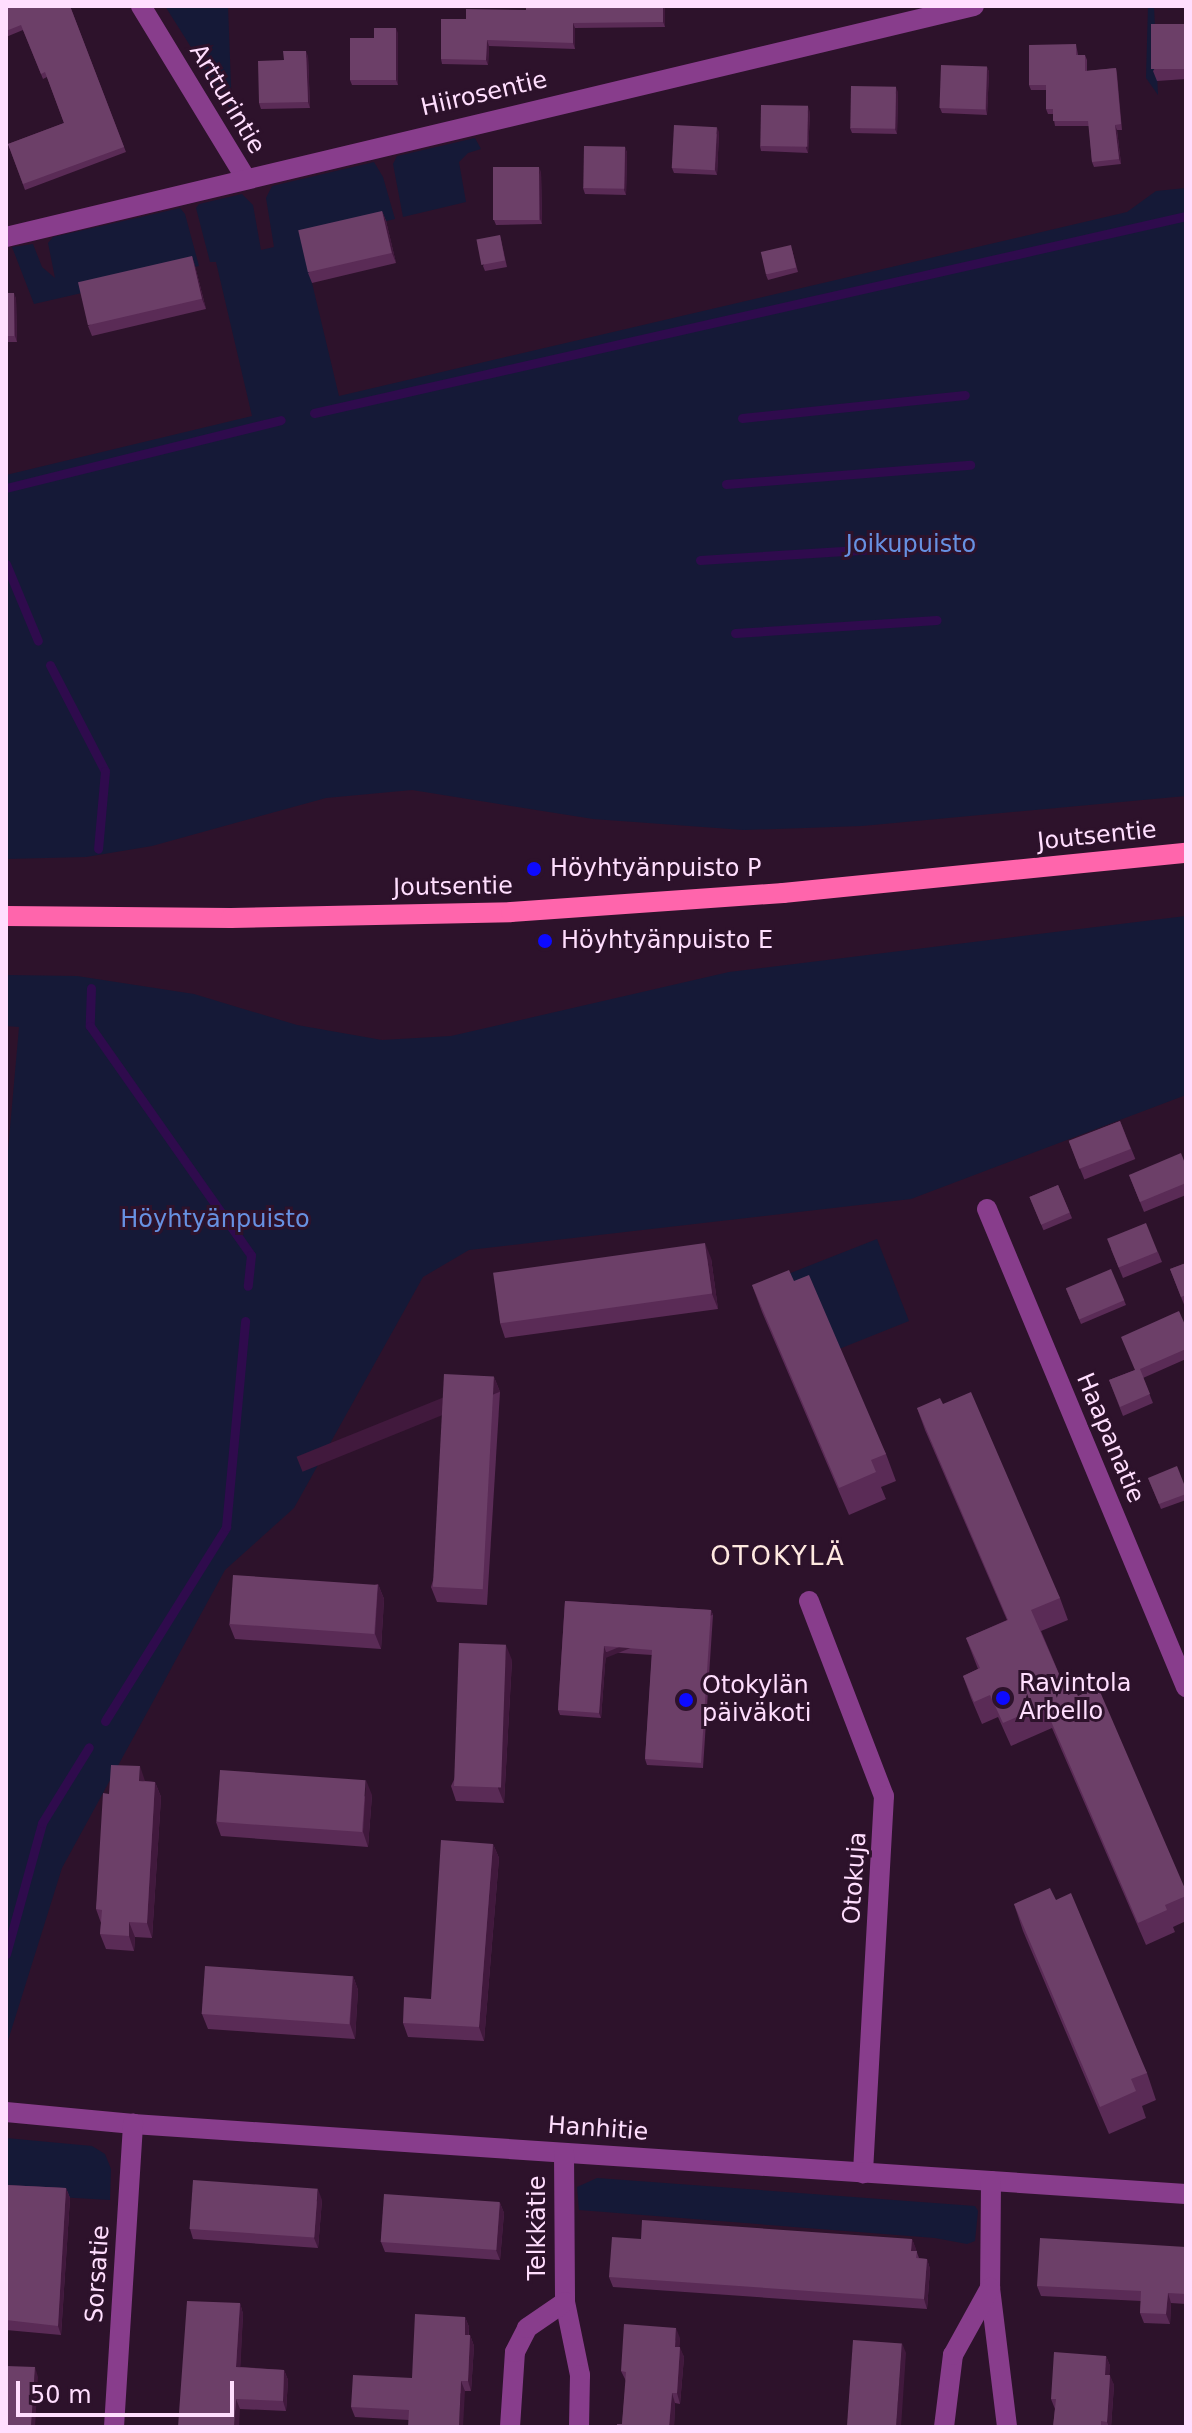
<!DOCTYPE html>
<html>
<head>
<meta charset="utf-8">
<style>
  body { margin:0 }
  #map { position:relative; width:1192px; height:2433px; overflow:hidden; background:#2d122b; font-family:"DejaVu Sans",sans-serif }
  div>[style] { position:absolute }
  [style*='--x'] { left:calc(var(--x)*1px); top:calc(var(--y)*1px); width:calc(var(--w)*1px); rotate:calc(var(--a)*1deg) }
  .green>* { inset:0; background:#151937 }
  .stream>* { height:9px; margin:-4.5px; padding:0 4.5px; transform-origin:4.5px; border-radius:4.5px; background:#2f0b4d }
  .minor>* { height:20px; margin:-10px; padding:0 10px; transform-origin:10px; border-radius:10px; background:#883d8c }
  .major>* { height:20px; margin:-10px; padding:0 10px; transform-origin:10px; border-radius:10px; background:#ff65ac }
  .wall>* { inset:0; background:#5a2b56; transform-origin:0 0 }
  .shaded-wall>* { inset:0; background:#41193d; transform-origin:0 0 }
  .building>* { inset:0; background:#6c3f68; transform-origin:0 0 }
  .dots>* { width:22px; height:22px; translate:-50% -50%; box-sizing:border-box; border:4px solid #2d122b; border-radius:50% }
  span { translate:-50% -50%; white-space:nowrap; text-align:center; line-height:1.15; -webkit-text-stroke:6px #2d122b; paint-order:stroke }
  .street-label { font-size:24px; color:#ffdefe }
  .park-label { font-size:24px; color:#6791e2 }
  .poi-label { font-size:24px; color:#ffdefe }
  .left { translate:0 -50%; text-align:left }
  .neighbourhood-label { font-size:26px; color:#ffe9e0; letter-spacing:2px }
  .frame { position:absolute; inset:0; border:8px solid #ffdefe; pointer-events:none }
  .scale { position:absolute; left:16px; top:2381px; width:218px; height:36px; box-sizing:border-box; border:4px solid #ffdefe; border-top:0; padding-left:10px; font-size:24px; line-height:28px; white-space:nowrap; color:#ffdefe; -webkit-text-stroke:6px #2d122b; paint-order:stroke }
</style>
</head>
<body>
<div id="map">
  <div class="green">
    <div style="clip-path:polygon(165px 6px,228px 6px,232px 112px)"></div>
    <div style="clip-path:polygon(1148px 6px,1154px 6px,1158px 95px,1146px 78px)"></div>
    <div style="clip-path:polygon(475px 138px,481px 149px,468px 153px,459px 162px,466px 202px,403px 217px,393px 164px,397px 156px)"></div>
    <div style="clip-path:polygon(374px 162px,383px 177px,395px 219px,302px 241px,339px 396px,1127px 212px,1156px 191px,1186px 188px,1186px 796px,862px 826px,744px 830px,593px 819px,412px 790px,326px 798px,152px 846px,86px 857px,6px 859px,6px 475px,252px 416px,216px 262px,210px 262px,196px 208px,199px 204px,242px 194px,253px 205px,261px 250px,274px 247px,266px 198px,272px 186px)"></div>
    <div style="clip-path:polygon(180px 208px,185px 214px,199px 266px,34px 304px,12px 247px,33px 244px,42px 267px,55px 278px,48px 243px,53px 237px)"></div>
    <div style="clip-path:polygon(1186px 916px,1186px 1095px,911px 1199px,469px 1250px,423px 1277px,294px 1508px,225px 1570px,62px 1868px,6px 2047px,6px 1173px,19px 1027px,6px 1026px,6px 975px,77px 976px,194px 994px,297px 1025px,382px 1040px,451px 1036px,729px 972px)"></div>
    <div style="clip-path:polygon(877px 1239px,909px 1321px,839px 1349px,783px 1276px)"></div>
    <div style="clip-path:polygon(6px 2138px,92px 2146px,105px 2154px,111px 2169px,110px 2200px,6px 2194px)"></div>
    <div style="clip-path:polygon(597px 2178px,975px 2206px,978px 2211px,975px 2241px,967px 2244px,935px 2238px,579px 2210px,577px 2187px)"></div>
  </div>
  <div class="stream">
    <div style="--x:314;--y:413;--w:894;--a:-12.73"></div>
    <div style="--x:742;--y:418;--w:224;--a:-5.9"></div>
    <div style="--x:726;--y:484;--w:245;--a:-4.5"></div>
    <div style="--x:6;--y:488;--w:283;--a:-13.9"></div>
    <div style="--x:700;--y:560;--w:252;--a:-3.6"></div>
    <div style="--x:6;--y:564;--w:83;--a:67.4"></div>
    <div style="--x:735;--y:633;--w:202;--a:-3.7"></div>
    <div style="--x:50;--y:665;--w:119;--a:62.6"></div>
    <div style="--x:105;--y:771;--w:78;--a:95.1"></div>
    <div style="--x:91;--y:988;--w:38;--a:92"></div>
    <div style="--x:90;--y:1026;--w:280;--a:54.9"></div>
    <div style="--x:251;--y:1255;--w:31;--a:96"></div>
    <div style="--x:105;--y:1721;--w:229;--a:-58"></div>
    <div style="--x:226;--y:1527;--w:207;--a:-84.7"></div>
    <div style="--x:6;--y:1954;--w:136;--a:-74.6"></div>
    <div style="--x:42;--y:1823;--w:89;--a:-58.3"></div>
  </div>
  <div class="minor">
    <div style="--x:141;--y:6;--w:200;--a:58.7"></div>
    <div style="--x:6;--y:237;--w:995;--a:-13.42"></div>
    <div style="--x:987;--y:1209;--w:518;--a:67.4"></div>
    <div style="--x:809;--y:1601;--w:209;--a:69"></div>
    <div style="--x:884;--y:1796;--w:378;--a:93.2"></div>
    <div style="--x:6;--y:2112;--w:128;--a:5.4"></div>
    <div style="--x:133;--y:2124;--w:1055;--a:3.8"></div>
    <div style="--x:564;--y:2153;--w:149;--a:89.6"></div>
    <div style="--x:565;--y:2302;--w:75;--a:78.4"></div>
    <div style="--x:580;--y:2375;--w:52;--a:91.1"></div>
    <div style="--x:991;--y:2181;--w:107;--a:90.5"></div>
    <div style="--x:990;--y:2288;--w:140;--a:83"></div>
    <div style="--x:114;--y:2427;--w:304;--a:-86.4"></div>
    <div style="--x:510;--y:2427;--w:75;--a:-86.2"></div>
    <div style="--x:515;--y:2352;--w:27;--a:-63"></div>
    <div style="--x:527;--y:2328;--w:46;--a:-34.4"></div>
    <div style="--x:944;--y:2427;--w:73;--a:-82.9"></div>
    <div style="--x:953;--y:2355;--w:77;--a:-61.1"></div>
  </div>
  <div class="major">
    <div style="--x:6;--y:916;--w:225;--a:0.5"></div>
    <div style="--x:231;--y:918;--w:280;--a:-1.2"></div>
    <div style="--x:511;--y:912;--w:273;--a:-4"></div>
    <div style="--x:783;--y:893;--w:405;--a:-5.7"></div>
  </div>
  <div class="wall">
    <div style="clip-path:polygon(6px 6px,70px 6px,126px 152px,25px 190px,8px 144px,64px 123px,47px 77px,43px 79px,23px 30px,6px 37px)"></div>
    <div style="clip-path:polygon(526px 6px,751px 6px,751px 7px,665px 6px,665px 27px,575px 28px,575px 49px,489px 46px,488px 65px,442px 64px,441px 59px,466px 19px,526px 10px)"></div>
    <div style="clip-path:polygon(1186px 24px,1186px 79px,1157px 81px,1153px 71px)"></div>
    <div style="clip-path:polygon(398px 33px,398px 85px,352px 85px,350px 80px,374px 38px)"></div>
    <div style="clip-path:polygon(1076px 44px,1078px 55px,1085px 55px,1087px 60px,1087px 71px,1116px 68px,1117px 74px,1122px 130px,1117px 130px,1121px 164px,1094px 167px,1092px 162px,1089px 126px,1055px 126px,1053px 114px,1048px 114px,1046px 109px,1046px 90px,1031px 90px,1029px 85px)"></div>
    <div style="clip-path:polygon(308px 56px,310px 108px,261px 109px,259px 103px)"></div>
    <div style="clip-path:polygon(987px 67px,989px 72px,987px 115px,942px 113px,940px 108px)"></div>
    <div style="clip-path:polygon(898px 92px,897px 134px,852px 133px,850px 128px)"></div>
    <div style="clip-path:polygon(810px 112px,808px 153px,761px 151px,760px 146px)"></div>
    <div style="clip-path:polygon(719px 132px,717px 175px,674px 173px,672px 168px)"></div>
    <div style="clip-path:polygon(625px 147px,627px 153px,626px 195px,585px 194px,583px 188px)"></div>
    <div style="clip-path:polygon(541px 172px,542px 224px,496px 225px,494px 220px)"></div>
    <div style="clip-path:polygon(382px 211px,386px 221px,396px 263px,312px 283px,308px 273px)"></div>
    <div style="clip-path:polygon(500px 235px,507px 267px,485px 271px,483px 266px)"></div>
    <div style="clip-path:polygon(792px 250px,798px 272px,768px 280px,766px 275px)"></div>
    <div style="clip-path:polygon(192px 256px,195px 266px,206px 309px,92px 336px,88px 326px)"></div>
    <div style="clip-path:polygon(6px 293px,16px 298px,17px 342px,6px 342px)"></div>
    <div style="left:1120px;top:1121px;width:41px;height:55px;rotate:68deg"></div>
    <div style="clip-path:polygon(1186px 1166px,1186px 1195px,1144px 1212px,1129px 1175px)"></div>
    <div style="left:1058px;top:1185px;width:36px;height:31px;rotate:67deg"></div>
    <div style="clip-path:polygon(1111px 1249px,1158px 1252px,1162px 1262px,1123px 1278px)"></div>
    <div style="clip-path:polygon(711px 1258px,718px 1309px,505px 1338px,500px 1323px)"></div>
    <div style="clip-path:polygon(1186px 1263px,1186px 1307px,1185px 1307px,1170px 1269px)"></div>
    <div style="clip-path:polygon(794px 1281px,886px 1454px,896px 1481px,881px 1487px,886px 1499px,849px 1515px,762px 1312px,752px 1285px)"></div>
    <div style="clip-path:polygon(1066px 1289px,1124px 1300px,1126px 1305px,1081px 1324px)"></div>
    <div style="clip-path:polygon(1186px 1327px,1186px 1359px,1143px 1378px,1153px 1403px,1123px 1416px,1109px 1380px,1135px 1370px)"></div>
    <div style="clip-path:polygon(494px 1377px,500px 1392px,487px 1605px,437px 1602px,431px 1587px)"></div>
    <div style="clip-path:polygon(943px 1404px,1060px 1598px,1068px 1620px,1041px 1631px,1068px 1695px,1186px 1891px,1186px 1921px,1173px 1927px,1175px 1932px,1146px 1945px,1052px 1728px,1011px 1746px,998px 1717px,982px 1724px,971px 1698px,963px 1676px,978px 1669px,966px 1638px,1007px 1620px,925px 1430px,917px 1408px)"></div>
    <div style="clip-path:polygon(1148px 1478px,1186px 1489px,1186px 1500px,1161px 1509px)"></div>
    <div style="clip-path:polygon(378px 1584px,384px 1599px,381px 1649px,235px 1639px,229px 1624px)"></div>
    <div style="clip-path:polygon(565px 1601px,711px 1610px,713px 1615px,703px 1768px,647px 1765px,645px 1759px,652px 1655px,606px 1652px,601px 1718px,560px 1715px,558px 1710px)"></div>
    <div style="clip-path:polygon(512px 1660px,504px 1803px,456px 1801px,451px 1786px)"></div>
    <div style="clip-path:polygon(145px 1781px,155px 1782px,161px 1797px,152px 1938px,135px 1937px,134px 1951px,106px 1949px,100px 1934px,101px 1923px,96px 1909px,109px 1794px)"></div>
    <div style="clip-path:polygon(372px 1795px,368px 1847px,221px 1836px,216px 1822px)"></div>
    <div style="clip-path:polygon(493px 1844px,499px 1858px,484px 2041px,408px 2037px,403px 2023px,431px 1999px)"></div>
    <div style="clip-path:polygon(1056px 1900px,1147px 2073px,1156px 2100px,1142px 2106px,1146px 2118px,1109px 2134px,1023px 1931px,1014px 1904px)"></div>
    <div style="clip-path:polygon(353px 1976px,358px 1990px,355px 2039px,208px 2029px,202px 2014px)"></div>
    <div style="clip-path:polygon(6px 2185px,66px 2188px,70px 2198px,61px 2335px,6px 2330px)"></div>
    <div style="clip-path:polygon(322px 2200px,318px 2248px,193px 2239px,190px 2229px)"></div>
    <div style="clip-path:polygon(500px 2203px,504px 2213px,500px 2260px,385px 2252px,381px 2242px)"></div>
    <div style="clip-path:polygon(641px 2239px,912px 2239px,919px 2258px,927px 2259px,930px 2269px,927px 2309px,613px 2287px,609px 2277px)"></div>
    <div style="clip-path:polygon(1186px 2247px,1186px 2304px,1171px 2303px,1170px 2324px,1144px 2323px,1140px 2313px,1141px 2301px,1041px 2296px,1037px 2286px)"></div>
    <div style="clip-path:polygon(240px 2303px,243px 2314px,240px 2367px,284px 2370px,288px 2380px,286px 2411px,240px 2409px,178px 2427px)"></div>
    <div style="clip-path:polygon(465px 2317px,469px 2327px,469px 2335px,470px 2335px,474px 2346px,471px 2391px,465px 2391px,409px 2420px,355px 2417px,351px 2407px,412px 2378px)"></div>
    <div style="clip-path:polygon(680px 2338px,679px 2347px,684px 2357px,680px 2404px,675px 2403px,674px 2427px,617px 2427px,622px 2424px,626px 2381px,621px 2371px)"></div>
    <div style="clip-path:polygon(1106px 2356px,1110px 2366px,1109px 2375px,1114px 2385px,1111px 2427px,1053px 2427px,1055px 2409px,1051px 2399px)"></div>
  </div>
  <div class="shaded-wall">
    <div style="clip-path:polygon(663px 6px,665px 6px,665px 27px,663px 22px)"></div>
    <div style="clip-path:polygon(573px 23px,575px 28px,575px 49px,573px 43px)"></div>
    <div style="clip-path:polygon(396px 28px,398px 33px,398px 85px,396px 80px)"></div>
    <div style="clip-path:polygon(487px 40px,489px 46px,488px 65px,486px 60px)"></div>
    <div style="clip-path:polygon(306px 51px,308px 56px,310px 108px,308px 102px)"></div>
    <div style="clip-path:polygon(987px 67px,989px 72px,987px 115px,986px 110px)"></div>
    <div style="clip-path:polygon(896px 87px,898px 92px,897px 134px,895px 129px)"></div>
    <div style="clip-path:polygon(808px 106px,810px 112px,808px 153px,806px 148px)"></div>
    <div style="clip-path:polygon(1115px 125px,1117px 130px,1121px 164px,1119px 159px)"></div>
    <div style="clip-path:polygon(717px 127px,719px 132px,717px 175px,715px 170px)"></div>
    <div style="clip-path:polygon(625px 147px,627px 153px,626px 195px,624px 190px)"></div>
    <div style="clip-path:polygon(539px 167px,541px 172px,542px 224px,540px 219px)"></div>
    <div style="clip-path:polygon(382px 211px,386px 221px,396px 263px,392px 253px)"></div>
    <div style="clip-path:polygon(192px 256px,195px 266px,206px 309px,202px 299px)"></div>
    <div style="clip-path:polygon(14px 293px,16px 298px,17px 342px,15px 336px)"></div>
    <div style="clip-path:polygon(705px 1243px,711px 1258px,718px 1309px,712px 1294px)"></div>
    <div style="left:494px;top:1377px;width:16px;height:213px;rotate:68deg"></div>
    <div style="clip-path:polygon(378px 1584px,384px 1599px,381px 1649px,375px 1634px)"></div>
    <div style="left:711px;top:1610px;width:5px;height:153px;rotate:68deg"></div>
    <div style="clip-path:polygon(506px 1645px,512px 1660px,504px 1803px,498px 1788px)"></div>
    <div style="clip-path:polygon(604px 1646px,606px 1652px,601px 1718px,599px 1713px)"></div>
    <div style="clip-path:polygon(140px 1766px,145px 1781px,139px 1781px)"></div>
    <div style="clip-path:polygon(366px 1780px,372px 1795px,368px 1847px,363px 1832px)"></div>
    <div style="clip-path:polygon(155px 1782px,161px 1797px,152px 1938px,147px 1923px)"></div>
    <div style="clip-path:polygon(493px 1844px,499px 1858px,484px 2041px,479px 2027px)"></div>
    <div style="clip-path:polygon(129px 1922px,135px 1937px,134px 1951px,129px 1936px)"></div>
    <div style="clip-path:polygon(353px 1976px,358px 1990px,355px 2039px,350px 2024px)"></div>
    <div style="clip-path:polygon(66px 2188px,70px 2198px,61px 2335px,58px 2326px)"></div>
    <div style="clip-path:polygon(318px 2189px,322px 2200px,318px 2248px,314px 2238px)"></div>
    <div style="clip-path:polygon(500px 2203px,504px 2213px,500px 2260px,496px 2250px)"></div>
    <div style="clip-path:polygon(912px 2239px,916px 2249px,915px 2261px,911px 2251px)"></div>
    <div style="clip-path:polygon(927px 2259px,930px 2269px,927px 2309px,924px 2299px)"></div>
    <div style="clip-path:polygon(1168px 2293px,1171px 2303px,1170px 2324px,1166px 2314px)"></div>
    <div style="clip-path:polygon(240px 2303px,243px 2314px,240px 2377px,236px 2367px)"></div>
    <div style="clip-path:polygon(465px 2317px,469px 2327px,468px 2346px,465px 2335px)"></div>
    <div style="clip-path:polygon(676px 2328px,680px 2338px,679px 2357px,675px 2347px)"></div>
    <div style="clip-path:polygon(470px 2335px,474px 2346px,471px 2391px,468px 2381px)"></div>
    <div style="clip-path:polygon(902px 2343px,906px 2353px,901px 2427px,896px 2427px)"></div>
    <div style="clip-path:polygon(680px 2347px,684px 2357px,680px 2404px,677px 2393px)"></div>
    <div style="clip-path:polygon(1106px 2356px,1110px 2366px,1109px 2385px,1105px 2375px)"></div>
    <div style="clip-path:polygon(35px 2367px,38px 2377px,35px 2427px,31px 2427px)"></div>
    <div style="clip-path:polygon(284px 2370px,288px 2380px,286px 2411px,283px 2401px)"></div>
    <div style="clip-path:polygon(1110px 2375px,1114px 2385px,1111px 2427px,1109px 2427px,1107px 2422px)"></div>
    <div style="clip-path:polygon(461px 2381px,465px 2391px,463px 2427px,459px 2427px)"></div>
    <div style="clip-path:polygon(672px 2393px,675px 2403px,674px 2427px,669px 2427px)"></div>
    <div style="clip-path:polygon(236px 2399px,240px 2409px,239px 2427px,234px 2427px)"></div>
  </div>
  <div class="building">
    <div style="clip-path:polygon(6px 6px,70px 6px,124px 147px,23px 184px,8px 144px,64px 123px,45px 72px,41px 74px,21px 25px,6px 31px)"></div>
    <div style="clip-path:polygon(526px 6px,663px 6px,663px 22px,573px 23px,573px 43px,487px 40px,486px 60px,441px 59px,441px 19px,466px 19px,466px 9px,526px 10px)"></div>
    <div style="left:1186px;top:24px;width:45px;height:35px;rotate:90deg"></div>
    <div style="clip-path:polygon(374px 28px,396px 28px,396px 80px,350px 80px,350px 38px,374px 38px)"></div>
    <div style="clip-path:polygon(1076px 44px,1076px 55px,1085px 55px,1085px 71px,1116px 68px,1121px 124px,1115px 125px,1119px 159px,1092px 162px,1088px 121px,1053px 121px,1053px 109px,1046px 109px,1046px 85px,1029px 85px,1029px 45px)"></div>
    <div style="clip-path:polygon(283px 51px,306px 51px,308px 102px,259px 103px,258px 61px,284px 60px)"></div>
    <div style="left:941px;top:65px;width:46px;height:43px;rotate:2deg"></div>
    <div style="left:851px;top:86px;width:45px;height:42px;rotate:1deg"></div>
    <div style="left:761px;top:105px;width:47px;height:41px;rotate:1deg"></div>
    <div style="left:674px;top:125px;width:43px;height:43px;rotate:3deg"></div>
    <div style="left:584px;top:146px;width:41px;height:42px;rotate:1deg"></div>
    <div style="left:493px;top:167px;width:46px;height:53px"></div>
    <div style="left:382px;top:211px;width:43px;height:86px;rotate:77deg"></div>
    <div style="left:500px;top:235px;width:26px;height:24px;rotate:79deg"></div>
    <div style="left:791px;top:245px;width:23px;height:31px;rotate:77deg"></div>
    <div style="left:192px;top:256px;width:44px;height:117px;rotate:77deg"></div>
    <div style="left:6px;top:293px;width:8px;height:43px"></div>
    <div style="left:1120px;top:1121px;width:30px;height:55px;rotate:69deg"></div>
    <div style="clip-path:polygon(1181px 1153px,1186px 1166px,1186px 1183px,1140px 1202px,1129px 1175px)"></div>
    <div style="left:1058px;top:1185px;width:30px;height:31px;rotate:67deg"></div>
    <div style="left:1146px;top:1223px;width:31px;height:42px;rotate:68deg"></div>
    <div style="left:705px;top:1243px;width:51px;height:214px;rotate:82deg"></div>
    <div style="clip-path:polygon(1186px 1263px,1186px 1295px,1181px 1297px,1170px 1269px)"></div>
    <div style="left:1111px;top:1269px;width:34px;height:49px;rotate:67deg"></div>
    <div style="clip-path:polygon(789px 1270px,794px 1281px,809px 1275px,886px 1454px,871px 1460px,876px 1472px,839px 1488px,752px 1285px)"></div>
    <div style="clip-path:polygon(1179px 1311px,1186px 1327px,1186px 1349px,1140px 1369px,1150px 1394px,1120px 1407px,1109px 1380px,1135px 1370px,1121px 1337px)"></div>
    <div style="left:444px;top:1374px;width:50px;height:213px;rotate:3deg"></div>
    <div style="clip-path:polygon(971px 1392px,1060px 1598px,1031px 1610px,1068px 1695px,1076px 1692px,1078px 1696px,1098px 1687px,1186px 1891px,1186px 1896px,1165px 1905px,1167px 1910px,1138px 1923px,1044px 1705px,1003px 1723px,990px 1695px,974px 1702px,963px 1676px,980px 1668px,966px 1638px,1008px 1620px,917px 1408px,940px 1398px,943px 1404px)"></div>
    <div style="clip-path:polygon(1177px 1466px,1186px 1489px,1186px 1494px,1159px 1504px,1148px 1478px)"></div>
    <div style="left:233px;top:1575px;width:145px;height:49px;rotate:4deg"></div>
    <div style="clip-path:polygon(565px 1601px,711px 1610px,701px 1763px,645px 1759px,652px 1650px,604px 1646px,599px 1713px,558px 1710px)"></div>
    <div style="left:459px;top:1643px;width:47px;height:143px;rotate:2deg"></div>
    <div style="clip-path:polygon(111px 1765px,140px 1766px,139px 1781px,155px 1782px,147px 1923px,129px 1922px,129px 1936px,100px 1934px,102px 1910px,96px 1909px,103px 1793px,109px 1794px)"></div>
    <div style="left:220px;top:1770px;width:146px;height:52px;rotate:4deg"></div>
    <div style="clip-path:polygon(441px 1840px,493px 1844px,479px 2027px,403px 2023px,404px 1997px,431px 1999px)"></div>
    <div style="clip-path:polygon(1050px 1888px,1056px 1900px,1071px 1893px,1147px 2073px,1131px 2079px,1136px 2091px,1100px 2107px,1014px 1904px)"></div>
    <div style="left:205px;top:1966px;width:148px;height:48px;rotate:4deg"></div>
    <div style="left:193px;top:2180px;width:125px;height:49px;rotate:4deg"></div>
    <div style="clip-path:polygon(6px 2185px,66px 2188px,58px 2326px,6px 2320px)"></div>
    <div style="left:384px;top:2194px;width:116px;height:48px;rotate:4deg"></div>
    <div style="clip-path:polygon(642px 2220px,912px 2239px,911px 2251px,917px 2251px,916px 2258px,927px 2259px,924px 2299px,609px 2277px,612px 2237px,641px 2239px)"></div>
    <div style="clip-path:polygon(1040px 2238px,1186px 2247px,1186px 2294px,1168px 2293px,1166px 2314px,1140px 2313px,1141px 2291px,1037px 2286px)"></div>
    <div style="clip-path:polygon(187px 2301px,240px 2303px,236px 2367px,284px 2370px,283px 2401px,236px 2399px,234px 2427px,178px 2427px)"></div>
    <div style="clip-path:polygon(415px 2314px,465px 2317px,465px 2335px,470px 2335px,468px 2381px,461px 2381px,459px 2427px,408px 2427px,409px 2410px,351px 2407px,353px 2375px,412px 2378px)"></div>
    <div style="clip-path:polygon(624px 2324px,676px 2328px,675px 2347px,680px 2347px,677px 2393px,672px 2393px,669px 2427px,617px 2427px,617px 2424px,622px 2424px,626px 2372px,621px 2371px)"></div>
    <div style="left:853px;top:2340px;width:49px;height:87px;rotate:4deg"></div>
    <div style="clip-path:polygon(1054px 2352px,1106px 2356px,1105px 2375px,1110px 2375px,1107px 2422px,1101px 2421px,1101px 2427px,1053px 2427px,1056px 2399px,1051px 2399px)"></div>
    <div style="clip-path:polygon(6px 2366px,35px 2367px,31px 2427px,6px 2427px)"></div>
  </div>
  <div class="dots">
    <div style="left:534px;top:869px;background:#0d0aff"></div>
    <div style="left:545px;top:941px;background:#0d0aff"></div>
    <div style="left:1003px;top:1698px;background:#0d0aff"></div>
    <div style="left:686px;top:1700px;background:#0d0aff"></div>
  </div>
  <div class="street-label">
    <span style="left:484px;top:94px;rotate:-13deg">Hiirosentie</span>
    <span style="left:227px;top:99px;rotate:59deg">Artturintie</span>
    <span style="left:1097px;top:836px;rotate:-6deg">Joutsentie</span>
    <span style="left:453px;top:887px;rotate:-1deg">Joutsentie</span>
    <span style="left:1110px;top:1438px;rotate:67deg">Haapanatie</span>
    <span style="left:855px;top:1878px;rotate:-86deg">Otokuja</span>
    <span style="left:598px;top:2129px;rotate:4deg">Hanhitie</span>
    <span style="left:538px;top:2228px;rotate:-90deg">Telkkätie</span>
    <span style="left:98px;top:2274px;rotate:-86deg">Sorsatie</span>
  </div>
  <div class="park-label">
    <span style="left:911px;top:545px">Joikupuisto</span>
    <span style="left:215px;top:1220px">Höyhtyänpuisto</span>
  </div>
  <div class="poi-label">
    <span class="left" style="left:550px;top:869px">Höyhtyänpuisto P</span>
    <span class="left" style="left:561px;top:941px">Höyhtyänpuisto E</span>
    <span class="left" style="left:1019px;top:1698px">Ravintola<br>Arbello</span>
    <span class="left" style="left:702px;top:1700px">Otokylän<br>päiväkoti</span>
  </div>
  <div class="neighbourhood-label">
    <span style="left:778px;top:1557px">OTOKYLÄ</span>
  </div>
  <div class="frame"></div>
  <div class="scale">50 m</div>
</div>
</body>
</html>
